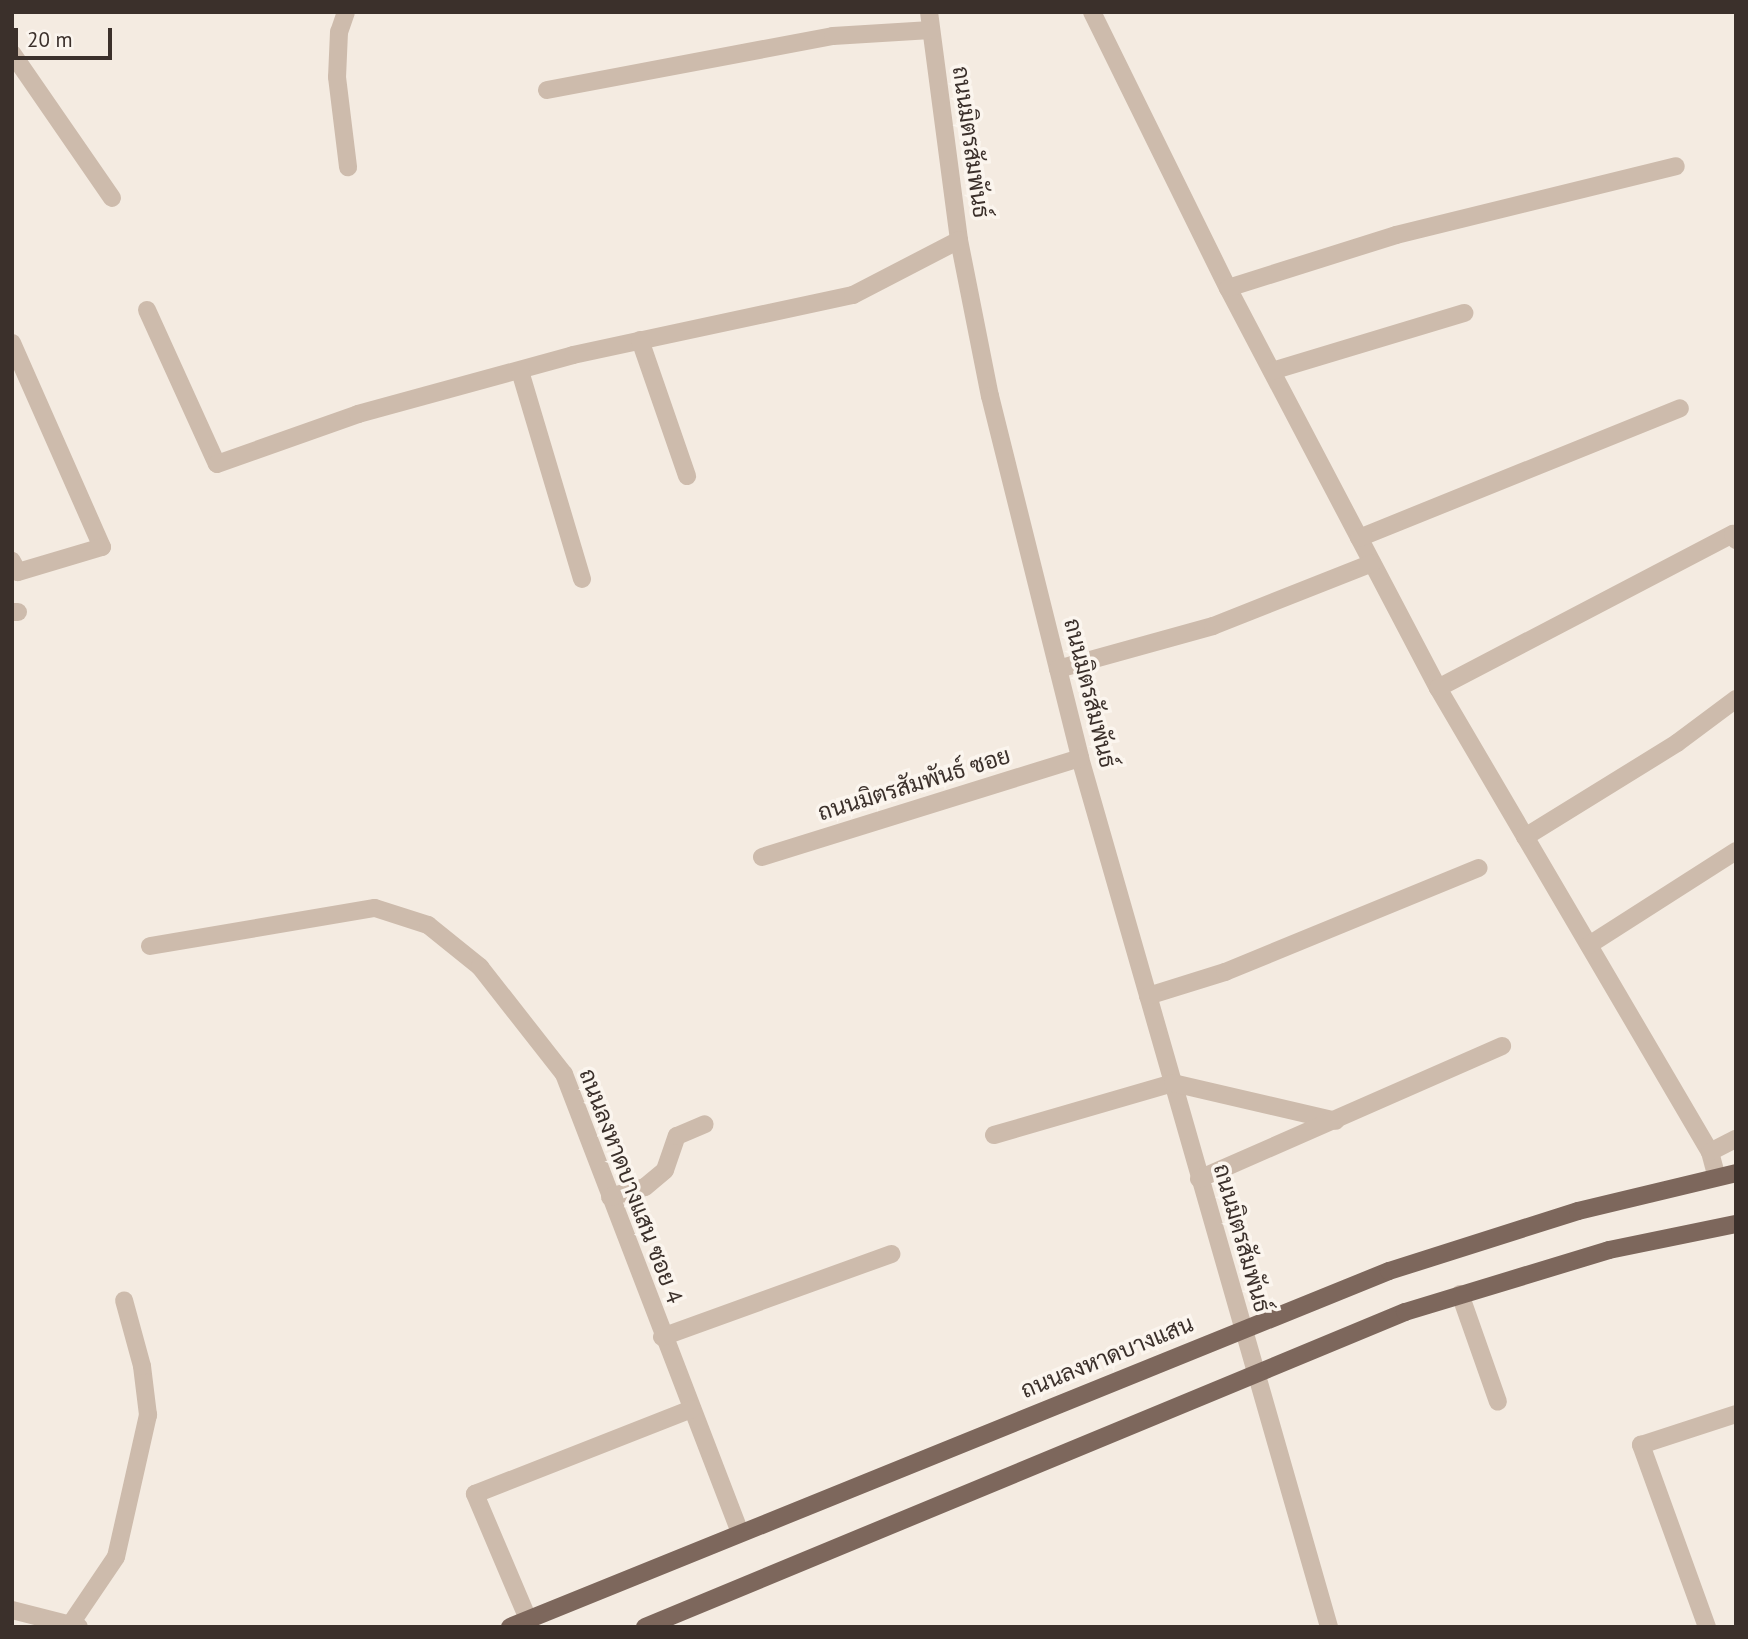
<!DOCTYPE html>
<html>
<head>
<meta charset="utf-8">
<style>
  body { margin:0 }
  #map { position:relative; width:1748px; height:1639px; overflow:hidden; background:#f4ebe1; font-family:"PT Sans",Sarabun,sans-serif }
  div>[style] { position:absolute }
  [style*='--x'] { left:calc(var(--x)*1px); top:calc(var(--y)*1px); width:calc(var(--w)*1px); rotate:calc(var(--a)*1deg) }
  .minor>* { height:18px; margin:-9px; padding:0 9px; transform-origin:9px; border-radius:9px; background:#cdbbac }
  .major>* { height:18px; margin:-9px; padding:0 9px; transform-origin:9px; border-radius:9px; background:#7d675c }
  span { translate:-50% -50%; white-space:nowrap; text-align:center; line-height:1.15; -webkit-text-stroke:7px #fbf5ee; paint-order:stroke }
  .street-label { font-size:23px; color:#3b302b }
  .frame { position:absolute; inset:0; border:14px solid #3b302b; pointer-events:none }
  .scale { position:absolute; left:14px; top:28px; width:98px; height:32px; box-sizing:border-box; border:4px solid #3b302b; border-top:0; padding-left:9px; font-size:21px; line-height:24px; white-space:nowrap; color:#3b302b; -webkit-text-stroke:5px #fbf5ee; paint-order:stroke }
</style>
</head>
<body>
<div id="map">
  <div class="minor">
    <div style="--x:346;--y:12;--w:21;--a:109"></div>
    <div style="--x:339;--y:32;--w:45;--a:92.5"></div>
    <div style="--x:337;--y:77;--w:91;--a:83"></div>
    <div style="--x:929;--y:12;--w:230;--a:82.5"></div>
    <div style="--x:959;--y:240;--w:159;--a:78.8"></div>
    <div style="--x:990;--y:396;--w:373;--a:76"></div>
    <div style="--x:1080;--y:758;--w:904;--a:74.01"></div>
    <div style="--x:1092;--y:12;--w:308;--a:63.8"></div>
    <div style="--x:1228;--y:288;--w:452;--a:62.3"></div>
    <div style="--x:1438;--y:688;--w:538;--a:59.62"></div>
    <div style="--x:1710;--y:1152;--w:24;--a:75"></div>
    <div style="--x:12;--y:53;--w:176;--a:55.4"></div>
    <div style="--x:547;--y:90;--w:291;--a:-10.7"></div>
    <div style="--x:833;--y:36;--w:98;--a:-3.5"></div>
    <div style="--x:1228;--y:288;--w:176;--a:-17.5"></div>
    <div style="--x:1396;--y:235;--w:288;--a:-13.8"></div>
    <div style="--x:147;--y:310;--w:169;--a:65.6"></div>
    <div style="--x:217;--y:464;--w:150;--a:-19.5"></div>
    <div style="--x:358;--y:414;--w:223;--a:-15.3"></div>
    <div style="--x:573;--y:355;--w:286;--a:-12.1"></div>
    <div style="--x:853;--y:295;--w:119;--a:-27.4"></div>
    <div style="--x:640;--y:340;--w:144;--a:70.9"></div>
    <div style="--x:12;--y:343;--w:223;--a:66.2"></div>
    <div style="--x:102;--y:547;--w:88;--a:163.4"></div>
    <div style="--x:18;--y:572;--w:13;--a:-119"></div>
    <div style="--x:520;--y:371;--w:217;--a:73.4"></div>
    <div style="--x:1272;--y:371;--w:201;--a:-16.8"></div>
    <div style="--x:1359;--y:538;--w:346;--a:-22"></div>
    <div style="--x:12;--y:612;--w:6;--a:0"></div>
    <div style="--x:1058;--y:669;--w:161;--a:-15.5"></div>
    <div style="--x:1213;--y:626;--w:171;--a:-21.6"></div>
    <div style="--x:1438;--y:688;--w:333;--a:-27.6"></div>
    <div style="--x:1733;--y:534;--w:7;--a:63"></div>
    <div style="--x:1525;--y:837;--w:179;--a:-31.7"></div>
    <div style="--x:1677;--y:743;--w:74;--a:-36.7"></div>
    <div style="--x:762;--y:857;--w:333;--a:-17.3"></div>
    <div style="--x:1589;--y:945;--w:174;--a:-32.6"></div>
    <div style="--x:150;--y:946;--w:228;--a:-9.6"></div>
    <div style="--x:375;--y:908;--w:56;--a:17.8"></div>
    <div style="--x:428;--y:925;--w:67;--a:38.9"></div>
    <div style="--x:480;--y:967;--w:136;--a:51.9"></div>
    <div style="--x:564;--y:1074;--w:491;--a:69"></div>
    <div style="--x:1148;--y:996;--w:81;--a:-17.3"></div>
    <div style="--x:1225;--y:972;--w:274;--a:-22.3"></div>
    <div style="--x:994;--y:1135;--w:186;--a:-16.2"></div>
    <div style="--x:1173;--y:1083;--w:167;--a:13.1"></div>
    <div style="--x:1710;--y:1152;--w:29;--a:-27"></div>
    <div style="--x:1199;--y:1179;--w:331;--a:-23.7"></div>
    <div style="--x:610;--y:1197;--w:36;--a:-16"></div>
    <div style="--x:645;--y:1187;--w:26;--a:-40"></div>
    <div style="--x:665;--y:1170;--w:36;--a:-71"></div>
    <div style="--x:677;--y:1136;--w:30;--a:-23"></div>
    <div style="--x:1460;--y:1294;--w:114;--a:70.6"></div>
    <div style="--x:662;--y:1337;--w:244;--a:-19.9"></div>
    <div style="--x:12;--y:1610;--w:69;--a:14.2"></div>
    <div style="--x:528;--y:1619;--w:136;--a:-113"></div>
    <div style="--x:475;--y:1494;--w:233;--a:-21.4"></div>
    <div style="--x:72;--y:1622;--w:78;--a:-55.9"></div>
    <div style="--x:116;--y:1557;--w:146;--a:-77.3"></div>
    <div style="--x:148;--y:1415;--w:49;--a:-97"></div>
    <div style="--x:142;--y:1366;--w:68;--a:-105.3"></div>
    <div style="--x:1707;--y:1627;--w:194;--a:-109.9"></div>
    <div style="--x:1641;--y:1445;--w:100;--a:-18.1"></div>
  </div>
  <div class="major">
    <div style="--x:510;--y:1627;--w:948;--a:-22.05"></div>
    <div style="--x:1389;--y:1271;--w:198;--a:-17.6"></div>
    <div style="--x:1578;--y:1211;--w:163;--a:-13.5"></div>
    <div style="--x:645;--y:1627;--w:823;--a:-22.51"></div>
    <div style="--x:1405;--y:1312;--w:213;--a:-16.9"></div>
    <div style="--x:1609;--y:1250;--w:130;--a:-11.6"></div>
  </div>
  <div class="street-label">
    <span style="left:971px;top:142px;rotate:82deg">ถนนมิตรสัมพันธ์</span>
    <span style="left:1090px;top:693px;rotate:76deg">ถนนมิตรสัมพันธ์</span>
    <span style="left:914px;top:784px;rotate:-17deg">ถนนมิตรสัมพันธ์ ซอย</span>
    <span style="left:631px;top:1186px;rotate:69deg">ถนนลงหาดบางแสน ซอย 4</span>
    <span style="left:1242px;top:1238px;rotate:74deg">ถนนมิตรสัมพันธ์</span>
    <span style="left:1107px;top:1357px;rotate:-22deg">ถนนลงหาดบางแสน</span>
  </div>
  <div class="frame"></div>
  <div class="scale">20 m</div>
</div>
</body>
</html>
